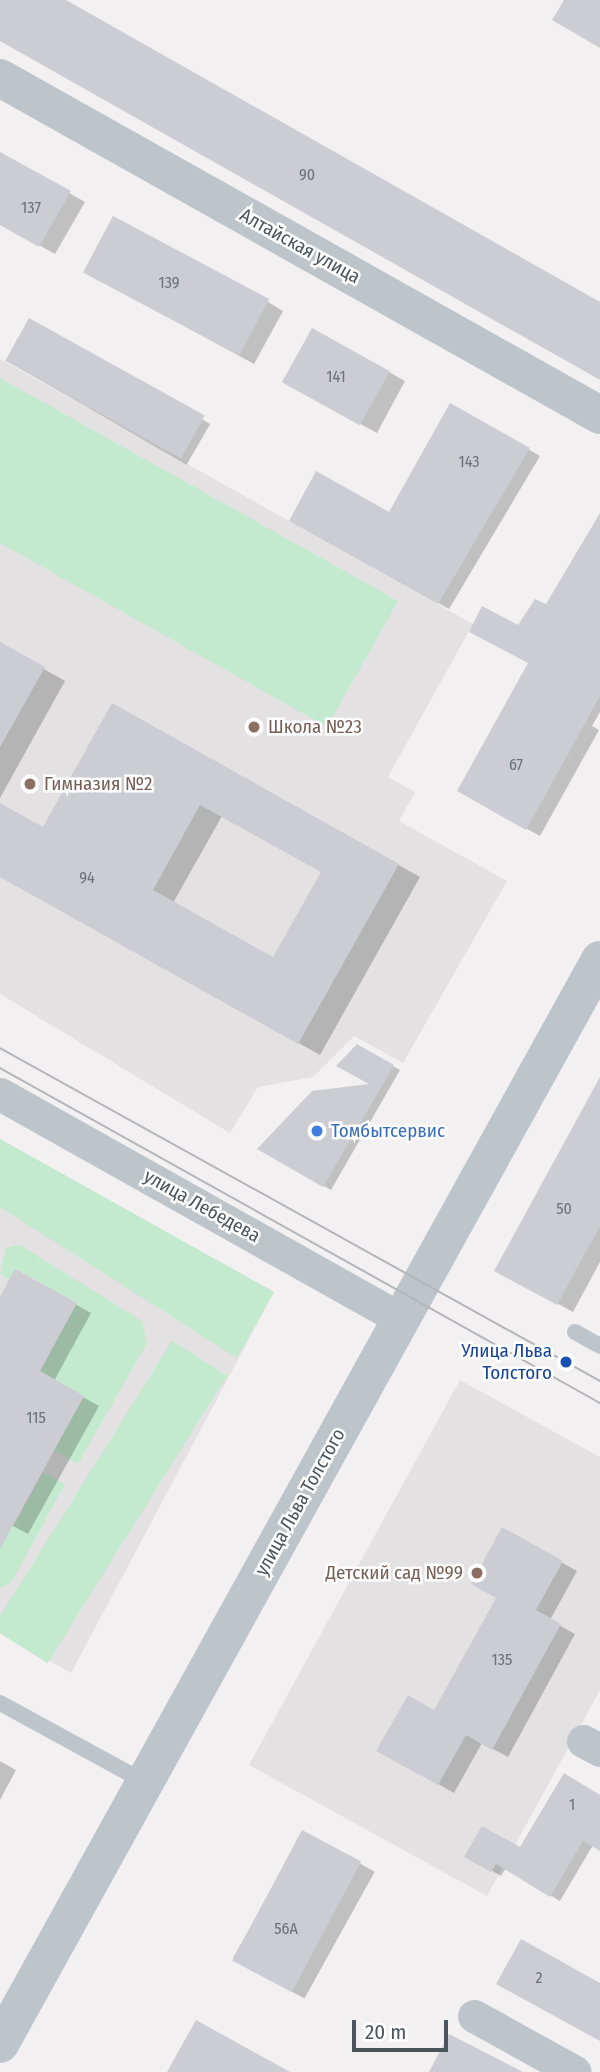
<!DOCTYPE html>
<html>
<head>
<meta charset="utf-8">
<style>
  body { margin:0 }
  #map { position:relative; width:600px; height:2072px; overflow:hidden; background:#f2f0f0; font-family:"Fira Sans Condensed",sans-serif }
  div>[style] { position:absolute }
  [style*='--x'] { left:calc(var(--x)*1px); top:calc(var(--y)*1px); width:calc(var(--w)*1px); rotate:calc(var(--a)*1deg) }
  .education>* { inset:0; background:#e3e1e1 }
  .green>* { inset:0; background:#c3eacf; transform-origin:0 0 }
  .shadow>* { inset:0; background:#0003; transform-origin:0 0 }
  .building>* { inset:0; background:#cbcdd2; transform-origin:0 0 }
  .service>* { height:16px; margin:-8px; padding:0 8px; transform-origin:8px; border-radius:8px; background:#bdc5cb }
  .minor>* { height:33px; margin:-16.5px; padding:0 16.5px; transform-origin:16.5px; border-radius:16.5px; background:#bdc5cb }
  .tertiary>* { height:38px; margin:-19px; padding:0 19px; transform-origin:19px; border-radius:19px; background:#bdc5cb }
  .tram>* { height:2px; margin:-1px; padding:0 1px; transform-origin:1px; border-radius:1px; background:#b3b6b9 }
  .dots>* { width:19px; height:19px; translate:-50% -50%; box-sizing:border-box; border:4px solid #fff; border-radius:50% }
  span { translate:-50% -50%; white-space:nowrap; text-align:center; line-height:1.15; -webkit-text-stroke:5px #fff; paint-order:stroke }
  .number-label { font-size:16px; color:#6a7279 }
  .number-label span { -webkit-text-stroke-width:0 }
  .street-label { font-size:19px; color:#4a545b }
  .education-label { font-size:19px; color:#785e54 }
  .left { translate:0 -50%; text-align:left }
  .right { translate:-100% -50%; text-align:right }
  .shop-label { font-size:19px; color:#366cbe }
  .transit-label { font-size:19px; color:#164399 }
  .scale { position:absolute; left:352px; top:2020px; width:96px; height:32px; box-sizing:border-box; border:4px solid #4a545b; border-top:0; padding-left:9px; font-size:21px; line-height:24px; white-space:nowrap; color:#4a545b; -webkit-text-stroke:5px #fff; paint-order:stroke }
</style>
</head>
<body>
<div id="map">
  <div class="education">
    <div style="clip-path:polygon(0 359px,473px 624px,388px 777px,415px 792px,399px 821px,507px 881px,403px 1063px,354px 1036px,313px 1077px,258px 1087px,230px 1133px,0 994px)"></div>
    <div style="clip-path:polygon(0 1139px,274px 1292px,71px 1673px,0 1633px)"></div>
    <div style="clip-path:polygon(460px 1380px,600px 1457px,600px 1690px,487px 1896px,249px 1765px)"></div>
  </div>
  <div class="green">
    <div style="clip-path:polygon(0 378px,398px 601px,327px 727px,0 543px)"></div>
    <div style="clip-path:polygon(0 1139px,274px 1292px,237px 1358px,0 1207px)"></div>
    <div style="clip-path:polygon(20px 1245px,142px 1321px,147px 1343px,78px 1464px,54px 1450px,84px 1396px,40px 1371px,77px 1303px,16px 1269px,9px 1280px,0 1274px,6px 1248px)"></div>
    <div style="left:172px;top:1341px;width:65px;height:339px;rotate:32deg"></div>
    <div style="clip-path:polygon(43px 1472px,65px 1484px,11px 1583px,0 1588px,0 1520px,13px 1527px)"></div>
  </div>
  <div class="shadow">
    <div style="clip-path:polygon(0 154px,85px 202px,55px 254px,0 223px)"></div>
    <div style="clip-path:polygon(100px 280px,268px 302px,283px 311px,254px 364px)"></div>
    <div style="left:30px;top:320px;width:208px;height:47px;rotate:30deg"></div>
    <div style="clip-path:polygon(313px 330px,405px 381px,377px 433px,299px 391px)"></div>
    <div style="clip-path:polygon(451px 405px,540px 456px,449px 609px,291px 520px,389px 514px)"></div>
    <div style="clip-path:polygon(600px 515px,600px 712px,592px 726px,599px 730px,540px 836px,459px 791px,530px 663px,518px 628px,546px 607px)"></div>
    <div style="clip-path:polygon(0 644px,65px 681px,0 798px)"></div>
    <div style="clip-path:polygon(evenodd,113px 706px,420px 877px,320px 1055px,0 876px,0 805px,44px 829px,113px 706px,222px 816px,323px 872px,274px 960px,173px 903px,222px 816px)"></div>
    <div style="clip-path:polygon(357px 1046px,400px 1070px,331px 1190px,260px 1149px,374px 1085px)"></div>
    <div style="clip-path:polygon(600px 1103px,600px 1262px,573px 1312px,512px 1279px)"></div>
    <div style="clip-path:polygon(16px 1271px,91px 1313px,54px 1381px,99px 1406px,28px 1534px,0 1519px,0 1300px)"></div>
    <div style="clip-path:polygon(503px 1530px,577px 1571px,550px 1620px,575px 1634px,508px 1757px,482px 1743px,454px 1793px,379px 1750px,435px 1712px,499px 1598px)"></div>
    <div style="clip-path:polygon(0 1761px,16px 1770px,0 1800px)"></div>
    <div style="clip-path:polygon(600px 1797px,600px 1849px,593px 1845px,560px 1901px,506px 1868px,501px 1876px,467px 1856px,520px 1850px)"></div>
    <div style="left:303px;top:1832px;width:82px;height:145px;rotate:29deg"></div>
  </div>
  <div class="building">
    <div style="clip-path:polygon(0 0,66px 0,600px 302px,600px 380px,0 41px)"></div>
    <div style="clip-path:polygon(564px 0,600px 0,600px 48px,552px 20px)"></div>
    <div style="clip-path:polygon(0 152px,71px 191px,39px 247px,0 225px)"></div>
    <div style="left:113px;top:216px;width:177px;height:64px;rotate:28deg"></div>
    <div style="left:29px;top:318px;width:201px;height:49px;rotate:29deg"></div>
    <div style="left:312px;top:328px;width:89px;height:62px;rotate:29deg"></div>
    <div style="clip-path:polygon(450px 403px,530px 448px,438px 604px,289px 521px,316px 471px,389px 512px)"></div>
    <div style="clip-path:polygon(600px 513px,600px 696px,526px 830px,457px 791px,528px 663px,469px 632px,482px 606px,518px 625px,535px 599px,546px 604px)"></div>
    <div style="clip-path:polygon(0 642px,45px 667px,0 747px)"></div>
    <div style="clip-path:polygon(evenodd,112px 703px,399px 864px,298px 1044px,0 877px,0 803px,43px 827px,112px 703px,200px 805px,321px 872px,273px 957px,153px 890px,200px 805px)"></div>
    <div style="clip-path:polygon(357px 1044px,394px 1065px,323px 1187px,257px 1149px,312px 1091px,369px 1084px,336px 1066px)"></div>
    <div style="clip-path:polygon(600px 1077px,600px 1226px,557px 1305px,494px 1271px)"></div>
    <div style="clip-path:polygon(15px 1269px,77px 1303px,40px 1371px,84px 1396px,0 1549px,0 1297px)"></div>
    <div style="clip-path:polygon(502px 1527px,563px 1561px,536px 1610px,561px 1624px,492px 1750px,466px 1735px,438px 1785px,376px 1751px,408px 1695px,434px 1710px,496px 1598px,471px 1584px)"></div>
    <div style="clip-path:polygon(564px 1773px,600px 1795px,600px 1851px,583px 1841px,550px 1897px,496px 1864px,491px 1872px,464px 1857px,482px 1826px,520px 1847px)"></div>
    <div style="left:302px;top:1830px;width:67px;height:148px;rotate:28deg"></div>
    <div style="clip-path:polygon(521px 1939px,600px 1983px,600px 2041px,496px 1984px)"></div>
    <div style="clip-path:polygon(196px 2020px,290px 2072px,167px 2072px)"></div>
    <div style="clip-path:polygon(449px 2034px,523px 2072px,429px 2072px)"></div>
  </div>
  <div class="service">
    <div style="--x:575;--y:1332;--w:29;--a:29"></div>
    <div style="--x:0;--y:1703;--w:165;--a:28.6"></div>
  </div>
  <div class="minor">
    <div style="--x:0;--y:1094;--w:461;--a:29.3"></div>
    <div style="--x:583;--y:1741;--w:19;--a:28"></div>
    <div style="--x:474;--y:2016;--w:115;--a:29"></div>
  </div>
  <div class="tertiary">
    <div style="--x:0;--y:78;--w:688;--a:29.32"></div>
    <div style="--x:0;--y:2044;--w:1239;--a:-61.04"></div>
  </div>
  <div class="tram">
    <div style="--x:0;--y:1048;--w:686;--a:29.03"></div>
    <div style="--x:0;--y:1068;--w:687;--a:29.18"></div>
  </div>
  <div class="dots">
    <div style="left:254px;top:727px;background:#8d6e63"></div>
    <div style="left:30px;top:784px;background:#8d6e63"></div>
    <div style="left:317px;top:1131px;background:#3f7fe0"></div>
    <div style="left:566px;top:1362px;background:#1a4fb4"></div>
    <div style="left:477px;top:1573px;background:#8d6e63"></div>
  </div>
  <div class="number-label">
    <span style="left:307px;top:175px">90</span>
    <span style="left:31px;top:208px">137</span>
    <span style="left:169px;top:283px">139</span>
    <span style="left:336px;top:377px">141</span>
    <span style="left:469px;top:462px">143</span>
    <span style="left:516px;top:765px">67</span>
    <span style="left:87px;top:878px">94</span>
    <span style="left:564px;top:1209px">50</span>
    <span style="left:36px;top:1418px">115</span>
    <span style="left:502px;top:1660px">135</span>
    <span style="left:572px;top:1805px">1</span>
    <span style="left:286px;top:1929px">56А</span>
    <span style="left:539px;top:1978px">2</span>
  </div>
  <div class="street-label">
    <span style="left:300px;top:246px;rotate:29deg">Алтайская улица</span>
    <span style="left:202px;top:1206px;rotate:29deg">улица Лебедева</span>
    <span style="left:300px;top:1502px;rotate:-61deg">улица Льва Толстого</span>
  </div>
  <div class="education-label">
    <span class="left" style="left:268px;top:727px">Школа №23</span>
    <span class="left" style="left:44px;top:784px">Гимназия №2</span>
    <span class="right" style="left:463px;top:1573px">Детский сад №99</span>
  </div>
  <div class="shop-label">
    <span class="left" style="left:331px;top:1131px">Томбытсервис</span>
  </div>
  <div class="transit-label">
    <span class="right" style="left:552px;top:1362px">Улица Льва<br>Толстого</span>
  </div>
  <div class="scale">20 m</div>
</div>
</body>
</html>
